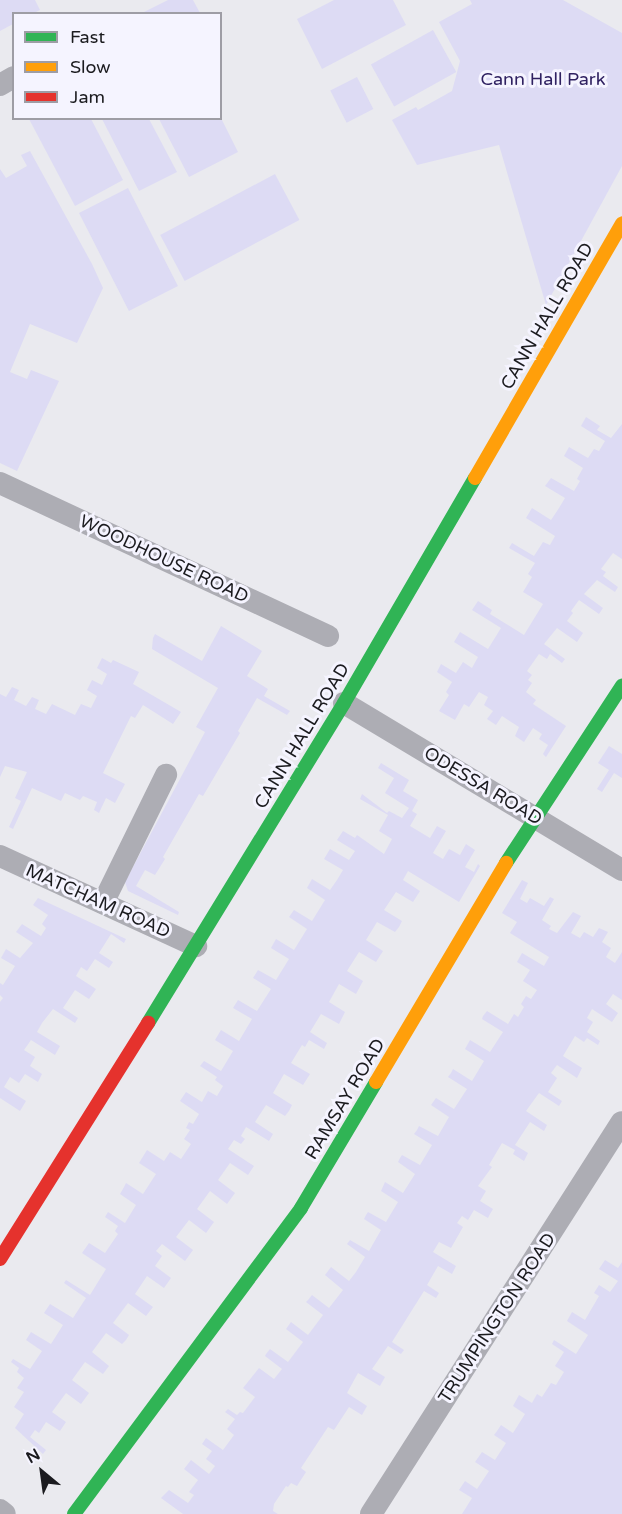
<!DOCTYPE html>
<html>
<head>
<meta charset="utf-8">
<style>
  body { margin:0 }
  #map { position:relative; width:622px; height:1514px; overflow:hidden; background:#eaeaef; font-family:"Varela Round",sans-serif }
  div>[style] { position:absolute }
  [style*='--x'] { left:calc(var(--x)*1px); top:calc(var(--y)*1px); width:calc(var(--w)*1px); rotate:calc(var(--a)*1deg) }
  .green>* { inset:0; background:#dddbf4; transform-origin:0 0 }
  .street>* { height:22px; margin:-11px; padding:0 11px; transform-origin:11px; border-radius:11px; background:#adadb4 }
  .fast>* { height:14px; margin:-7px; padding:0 7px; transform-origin:7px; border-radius:7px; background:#30b455 }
  .slow>* { height:14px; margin:-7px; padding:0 7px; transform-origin:7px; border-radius:7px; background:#ff9f0a }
  .jam>* { height:14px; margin:-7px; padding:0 7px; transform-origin:7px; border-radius:7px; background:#e5322d }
  span { translate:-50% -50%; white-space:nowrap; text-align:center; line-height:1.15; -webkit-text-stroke:6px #f5f4ff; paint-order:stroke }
  .park-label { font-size:18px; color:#2f2161 }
  .street-label { font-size:18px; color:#1b1b1f }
  .legend { position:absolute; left:12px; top:12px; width:210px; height:108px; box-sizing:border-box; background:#f5f4ff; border:2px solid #9e9da5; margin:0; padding:8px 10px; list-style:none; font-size:18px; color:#1b1b1f }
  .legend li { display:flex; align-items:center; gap:12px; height:30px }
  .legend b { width:30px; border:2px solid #9e9da5 }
  .north { position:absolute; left:12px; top:1442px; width:60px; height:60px; -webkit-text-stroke:4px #f5f4ff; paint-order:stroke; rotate:331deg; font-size:16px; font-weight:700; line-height:24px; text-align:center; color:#1b1b1f }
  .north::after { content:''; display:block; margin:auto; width:21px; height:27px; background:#1b1b1f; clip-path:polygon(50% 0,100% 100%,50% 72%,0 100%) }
</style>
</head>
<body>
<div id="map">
  <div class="green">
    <div style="clip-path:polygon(0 0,35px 0,40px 10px,34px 13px,14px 14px,13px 24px,0 31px)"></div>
    <div style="clip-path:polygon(168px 0,193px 0,200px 13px,142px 13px)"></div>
    <div style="clip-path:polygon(334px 0,393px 0,406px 25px,322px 69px,297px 19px)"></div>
    <div style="clip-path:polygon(470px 0,563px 0,622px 33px,622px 166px,546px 305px,499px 145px,417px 165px,392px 120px,416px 107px,418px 110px,452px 91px,460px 61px,439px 22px,472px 4px)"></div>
    <div style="left:433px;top:30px;width:48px;height:71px;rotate:61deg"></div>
    <div style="left:357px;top:77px;width:36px;height:30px;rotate:63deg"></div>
    <div style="clip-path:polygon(221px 118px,238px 152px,189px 177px,159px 119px)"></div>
    <div style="clip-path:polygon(29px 119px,91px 119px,123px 180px,75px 206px)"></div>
    <div style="clip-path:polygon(102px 119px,149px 119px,177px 172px,139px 191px)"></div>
    <div style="clip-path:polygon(30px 151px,92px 264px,103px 288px,77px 343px,30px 324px,10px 372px,27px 379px,31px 370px,59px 381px,17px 471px,0 463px,0 169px,6px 178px,27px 166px,21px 155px)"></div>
    <div style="left:275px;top:174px;width:52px;height:130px;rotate:62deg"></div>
    <div style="left:128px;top:188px;width:110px;height:55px;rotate:63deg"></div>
    <div style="clip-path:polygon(586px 417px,600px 426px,597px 430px,611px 438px,622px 424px,622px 559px,613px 553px,601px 569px,606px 572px,603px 576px,618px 587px,615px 592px,597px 580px,584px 594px,603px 608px,599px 614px,579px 600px,571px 611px,573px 613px,567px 621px,583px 633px,577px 642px,557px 628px,544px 644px,565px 659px,562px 663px,550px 654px,547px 659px,539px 654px,527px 671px,532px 675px,528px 680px,532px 683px,526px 692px,536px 700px,533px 704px,566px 726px,546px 757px,543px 754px,548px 745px,539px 739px,542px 734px,533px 728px,524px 742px,515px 736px,519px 727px,502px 716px,496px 725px,487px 719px,493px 711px,484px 705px,488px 697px,479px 692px,469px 707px,464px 704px,455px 720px,439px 711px,449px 695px,446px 692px,452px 682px,437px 672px,441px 664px,456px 673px,463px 662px,472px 668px,478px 657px,454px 642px,460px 632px,488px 649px,501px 628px,472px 610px,478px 601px,492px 610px,490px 614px,524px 635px,543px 604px,523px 592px,532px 577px,528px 574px,535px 563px,509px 548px,512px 543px,534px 556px,543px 542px,550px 545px,555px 536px,526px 518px,532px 508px,551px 520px,559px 508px,565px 498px,545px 486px,551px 478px,574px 491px,580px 481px,577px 479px,583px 468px,564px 456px,569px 447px,588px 458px,594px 449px,599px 451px,605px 441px,581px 426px)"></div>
    <div style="clip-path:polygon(221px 626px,262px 651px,247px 676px,268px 689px,264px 696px,290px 711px,287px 715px,257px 698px,238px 731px,240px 733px,203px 796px,199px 794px,163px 857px,165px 859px,155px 875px,145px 870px,136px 886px,179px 912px,178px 915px,128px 891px,125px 882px,205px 732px,196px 727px,218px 688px,152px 649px,153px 638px,155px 634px,202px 661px)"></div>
    <div style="clip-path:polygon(102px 658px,111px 663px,113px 660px,139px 672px,133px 684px,181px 712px,173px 724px,143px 705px,135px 718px,131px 716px,103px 773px,125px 784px,115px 803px,106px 798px,99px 813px,94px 810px,97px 802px,83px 796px,80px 800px,65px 793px,61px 801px,32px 788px,13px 829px,9px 827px,21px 801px,15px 798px,27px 772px,5px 766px,0 777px,0 694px,6px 697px,12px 687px,19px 690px,14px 700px,26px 706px,32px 697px,39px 700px,35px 709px,46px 714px,52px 704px,75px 715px,81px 704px,91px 708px,97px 696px,87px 690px,92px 680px,102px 685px,107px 674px,97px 668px)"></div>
    <div style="clip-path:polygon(609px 746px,622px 754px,622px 778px,614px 773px,602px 792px,597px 789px,609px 770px,598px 763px)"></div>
    <div style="clip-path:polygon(381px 763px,409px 780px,403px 791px,418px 800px,412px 811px,417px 814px,410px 826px,430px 838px,437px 826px,446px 831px,433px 853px,443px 859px,449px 849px,460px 855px,466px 844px,475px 850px,465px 867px,474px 872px,478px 864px,480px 866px,459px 902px,408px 871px,403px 880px,420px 891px,413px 902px,396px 892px,384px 910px,402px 921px,399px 927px,395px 932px,377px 922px,366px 940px,383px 951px,376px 962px,359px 952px,347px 971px,363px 981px,356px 994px,339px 984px,329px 1002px,345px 1012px,339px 1024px,321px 1014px,310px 1032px,327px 1043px,324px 1049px,309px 1040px,305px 1047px,302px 1045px,291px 1063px,310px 1074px,303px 1085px,284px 1074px,273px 1093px,292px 1105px,289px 1111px,285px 1116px,266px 1105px,255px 1122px,273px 1134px,269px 1141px,246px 1127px,241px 1136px,245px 1139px,241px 1144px,234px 1140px,228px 1149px,254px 1166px,248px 1175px,230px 1163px,218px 1180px,235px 1193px,227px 1204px,210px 1191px,197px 1209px,214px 1222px,206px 1233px,189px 1220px,176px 1237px,193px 1250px,185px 1261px,162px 1244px,156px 1251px,162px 1256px,155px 1266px,171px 1278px,164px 1288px,147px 1276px,135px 1294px,153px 1307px,146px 1316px,128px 1303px,113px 1323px,129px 1335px,126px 1340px,122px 1344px,106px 1333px,92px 1352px,109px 1366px,103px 1374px,85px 1362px,72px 1380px,89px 1393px,81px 1404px,66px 1393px,52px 1412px,66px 1422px,60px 1431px,46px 1422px,39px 1433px,35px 1430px,30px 1437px,46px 1450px,43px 1454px,15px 1428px,24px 1414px,14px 1407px,24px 1392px,17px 1388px,24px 1378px,17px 1372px,19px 1368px,11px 1362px,13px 1359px,30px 1369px,42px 1351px,26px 1340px,31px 1332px,51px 1344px,63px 1325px,44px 1313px,50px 1304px,73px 1318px,86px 1298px,64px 1283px,66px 1280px,90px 1295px,106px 1269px,82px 1253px,89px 1243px,105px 1253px,118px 1234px,115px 1231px,118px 1226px,105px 1217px,108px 1212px,125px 1223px,136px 1205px,120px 1194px,124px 1187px,126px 1183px,143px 1194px,156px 1174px,139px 1163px,147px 1150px,164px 1161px,170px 1152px,181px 1159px,191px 1144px,184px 1139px,190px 1130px,186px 1128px,189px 1122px,193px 1124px,199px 1114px,180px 1101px,186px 1092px,202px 1102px,208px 1091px,217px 1096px,223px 1086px,215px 1080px,217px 1077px,200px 1066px,204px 1061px,221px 1071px,233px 1051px,215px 1040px,221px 1030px,239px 1041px,252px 1019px,233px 1008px,238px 1000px,257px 1011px,271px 989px,253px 978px,258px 970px,276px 980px,289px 959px,271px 948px,276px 939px,294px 950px,307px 929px,289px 917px,294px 910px,312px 921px,325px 900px,307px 888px,312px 879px,330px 890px,337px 880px,343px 870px,324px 859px,330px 849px,349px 860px,355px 851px,337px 840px,343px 831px,355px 838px,357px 835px,384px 854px,392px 839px,379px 831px,388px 815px,360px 799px,362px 794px,387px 813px,389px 811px,402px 818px,409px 808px,385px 793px,394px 778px,378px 768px)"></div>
    <div style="clip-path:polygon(522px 880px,528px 883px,520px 899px,527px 903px,530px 898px,544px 906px,550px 897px,554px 899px,542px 920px,551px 926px,549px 929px,557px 933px,573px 912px,581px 916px,571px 933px,580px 938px,584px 932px,593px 937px,599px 928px,608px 932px,602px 942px,611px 948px,606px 957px,615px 963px,622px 952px,622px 1000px,613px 994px,606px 1004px,618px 1013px,612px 1022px,592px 1009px,587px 1018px,593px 1022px,587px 1032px,600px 1041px,598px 1045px,587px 1038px,584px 1042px,575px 1036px,563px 1056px,582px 1068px,577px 1078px,557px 1065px,551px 1073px,557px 1078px,548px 1092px,562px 1101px,559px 1106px,539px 1093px,526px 1111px,547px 1125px,544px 1131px,530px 1122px,515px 1145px,528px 1153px,524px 1161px,513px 1154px,515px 1150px,502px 1143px,489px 1165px,492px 1167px,478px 1186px,486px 1191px,480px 1201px,493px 1209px,490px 1214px,488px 1218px,474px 1210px,468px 1220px,462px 1216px,457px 1223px,463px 1227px,451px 1248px,439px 1242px,433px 1252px,456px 1266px,452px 1274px,438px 1266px,427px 1285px,439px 1293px,436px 1298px,424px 1291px,392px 1342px,404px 1350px,401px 1354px,388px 1346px,372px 1369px,385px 1377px,380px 1386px,358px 1373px,347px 1393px,367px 1406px,362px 1415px,349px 1407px,334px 1430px,328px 1427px,301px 1468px,306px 1472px,297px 1486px,291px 1483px,288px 1487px,286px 1486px,274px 1504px,273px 1511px,278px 1514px,183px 1514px,161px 1498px,169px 1490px,188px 1503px,194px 1495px,189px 1492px,198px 1480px,184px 1469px,191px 1460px,209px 1474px,215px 1466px,206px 1459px,212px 1451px,202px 1444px,206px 1438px,223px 1450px,234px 1435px,227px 1429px,235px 1419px,225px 1412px,228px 1409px,237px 1415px,240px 1412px,243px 1413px,255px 1397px,243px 1388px,259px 1368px,274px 1379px,282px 1369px,265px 1356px,266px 1354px,270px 1349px,288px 1362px,303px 1342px,286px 1329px,291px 1322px,308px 1335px,323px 1315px,306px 1302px,308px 1300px,312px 1295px,329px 1308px,343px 1290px,325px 1275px,331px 1267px,349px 1281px,356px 1272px,365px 1257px,347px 1244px,350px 1240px,369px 1251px,381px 1230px,364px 1219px,366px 1215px,368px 1212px,386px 1222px,398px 1202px,381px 1191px,385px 1182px,403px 1193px,415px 1174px,398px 1162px,400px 1158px,402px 1155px,420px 1165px,432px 1145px,414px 1134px,417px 1130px,419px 1126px,438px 1136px,449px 1117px,431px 1105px,436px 1098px,454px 1109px,467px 1089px,448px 1077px,451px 1073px,453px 1069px,472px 1081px,484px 1061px,465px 1049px,470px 1040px,490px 1052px,503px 1032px,482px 1019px,483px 1016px,487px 1011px,508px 1024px,514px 1014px,518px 1017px,524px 1007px,521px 1004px,526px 996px,531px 999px,537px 990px,523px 981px,530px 970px,517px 962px,522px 953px,544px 966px,549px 957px,510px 933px,517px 922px,502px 913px)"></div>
    <div style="clip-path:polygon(38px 898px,126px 939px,124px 943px,111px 934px,99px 953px,113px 962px,109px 968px,95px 959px,87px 971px,81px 967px,76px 976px,96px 989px,89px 999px,75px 990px,63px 1008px,78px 1018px,75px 1023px,53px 1009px,42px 1023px,37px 1032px,60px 1046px,55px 1055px,31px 1040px,24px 1050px,35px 1057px,30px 1066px,42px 1074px,38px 1082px,25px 1074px,19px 1083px,10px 1077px,4px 1087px,26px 1101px,20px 1111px,0 1098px,0 1002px,3px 998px,0 995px,0 983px,3px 985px,15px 966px,1px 958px,6px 949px,20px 958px,33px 943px,16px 932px,22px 924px,41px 936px,46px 928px,42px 924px,48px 915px,33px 905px)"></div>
    <div style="clip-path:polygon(605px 1260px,618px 1268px,622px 1262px,622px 1514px,462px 1514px,472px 1498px,459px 1490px,465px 1481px,477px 1489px,489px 1471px,475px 1462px,482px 1452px,495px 1460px,506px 1443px,494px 1435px,497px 1431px,501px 1425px,513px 1433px,525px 1414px,513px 1406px,519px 1395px,532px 1403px,537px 1394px,542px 1397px,551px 1383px,556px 1385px,564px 1372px,555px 1366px,564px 1352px,552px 1344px,554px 1340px,576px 1354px,588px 1335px,567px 1321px,572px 1312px,585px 1320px,599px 1296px,594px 1293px,599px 1285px,610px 1292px,618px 1281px,599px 1269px)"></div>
  </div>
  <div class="street">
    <div style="--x:0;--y:85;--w:16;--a:-30"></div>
    <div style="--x:0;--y:483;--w:362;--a:25"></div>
    <div style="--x:344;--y:703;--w:324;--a:31"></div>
    <div style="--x:0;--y:856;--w:216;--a:24.7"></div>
    <div style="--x:103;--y:903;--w:143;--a:-63.8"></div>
    <div style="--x:0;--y:1510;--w:6;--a:39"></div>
    <div style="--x:371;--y:1514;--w:465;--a:-57.4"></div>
  </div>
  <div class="fast">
    <div style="--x:506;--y:863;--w:212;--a:-56.8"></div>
    <div style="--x:148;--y:1023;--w:375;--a:-58.5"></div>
    <div style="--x:344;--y:703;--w:260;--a:-59.8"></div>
    <div style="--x:74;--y:1514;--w:381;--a:-53.4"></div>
    <div style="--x:301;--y:1208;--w:147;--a:-59.2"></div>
  </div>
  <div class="slow">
    <div style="--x:475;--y:478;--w:294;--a:-60"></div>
    <div style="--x:376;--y:1082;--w:255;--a:-59.3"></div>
  </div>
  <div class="jam">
    <div style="--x:0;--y:1259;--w:279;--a:-57.9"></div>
  </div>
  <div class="park-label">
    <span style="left:543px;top:79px">Cann Hall Park</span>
  </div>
  <div class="street-label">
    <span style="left:547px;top:316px;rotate:-60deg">CANN HALL ROAD</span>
    <span style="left:164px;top:559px;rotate:25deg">WOODHOUSE ROAD</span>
    <span style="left:302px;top:736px;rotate:-59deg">CANN HALL ROAD</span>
    <span style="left:483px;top:786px;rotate:31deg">ODESSA ROAD</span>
    <span style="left:98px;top:901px;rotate:24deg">MATCHAM ROAD</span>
    <span style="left:345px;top:1099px;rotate:-59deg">RAMSAY ROAD</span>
    <span style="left:497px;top:1318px;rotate:-57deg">TRUMPINGTON ROAD</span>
  </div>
  <ul class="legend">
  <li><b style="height:8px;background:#30b455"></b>Fast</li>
  <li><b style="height:8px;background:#ff9f0a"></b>Slow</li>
  <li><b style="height:8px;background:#e5322d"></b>Jam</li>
  </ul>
  <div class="north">N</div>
</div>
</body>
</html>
